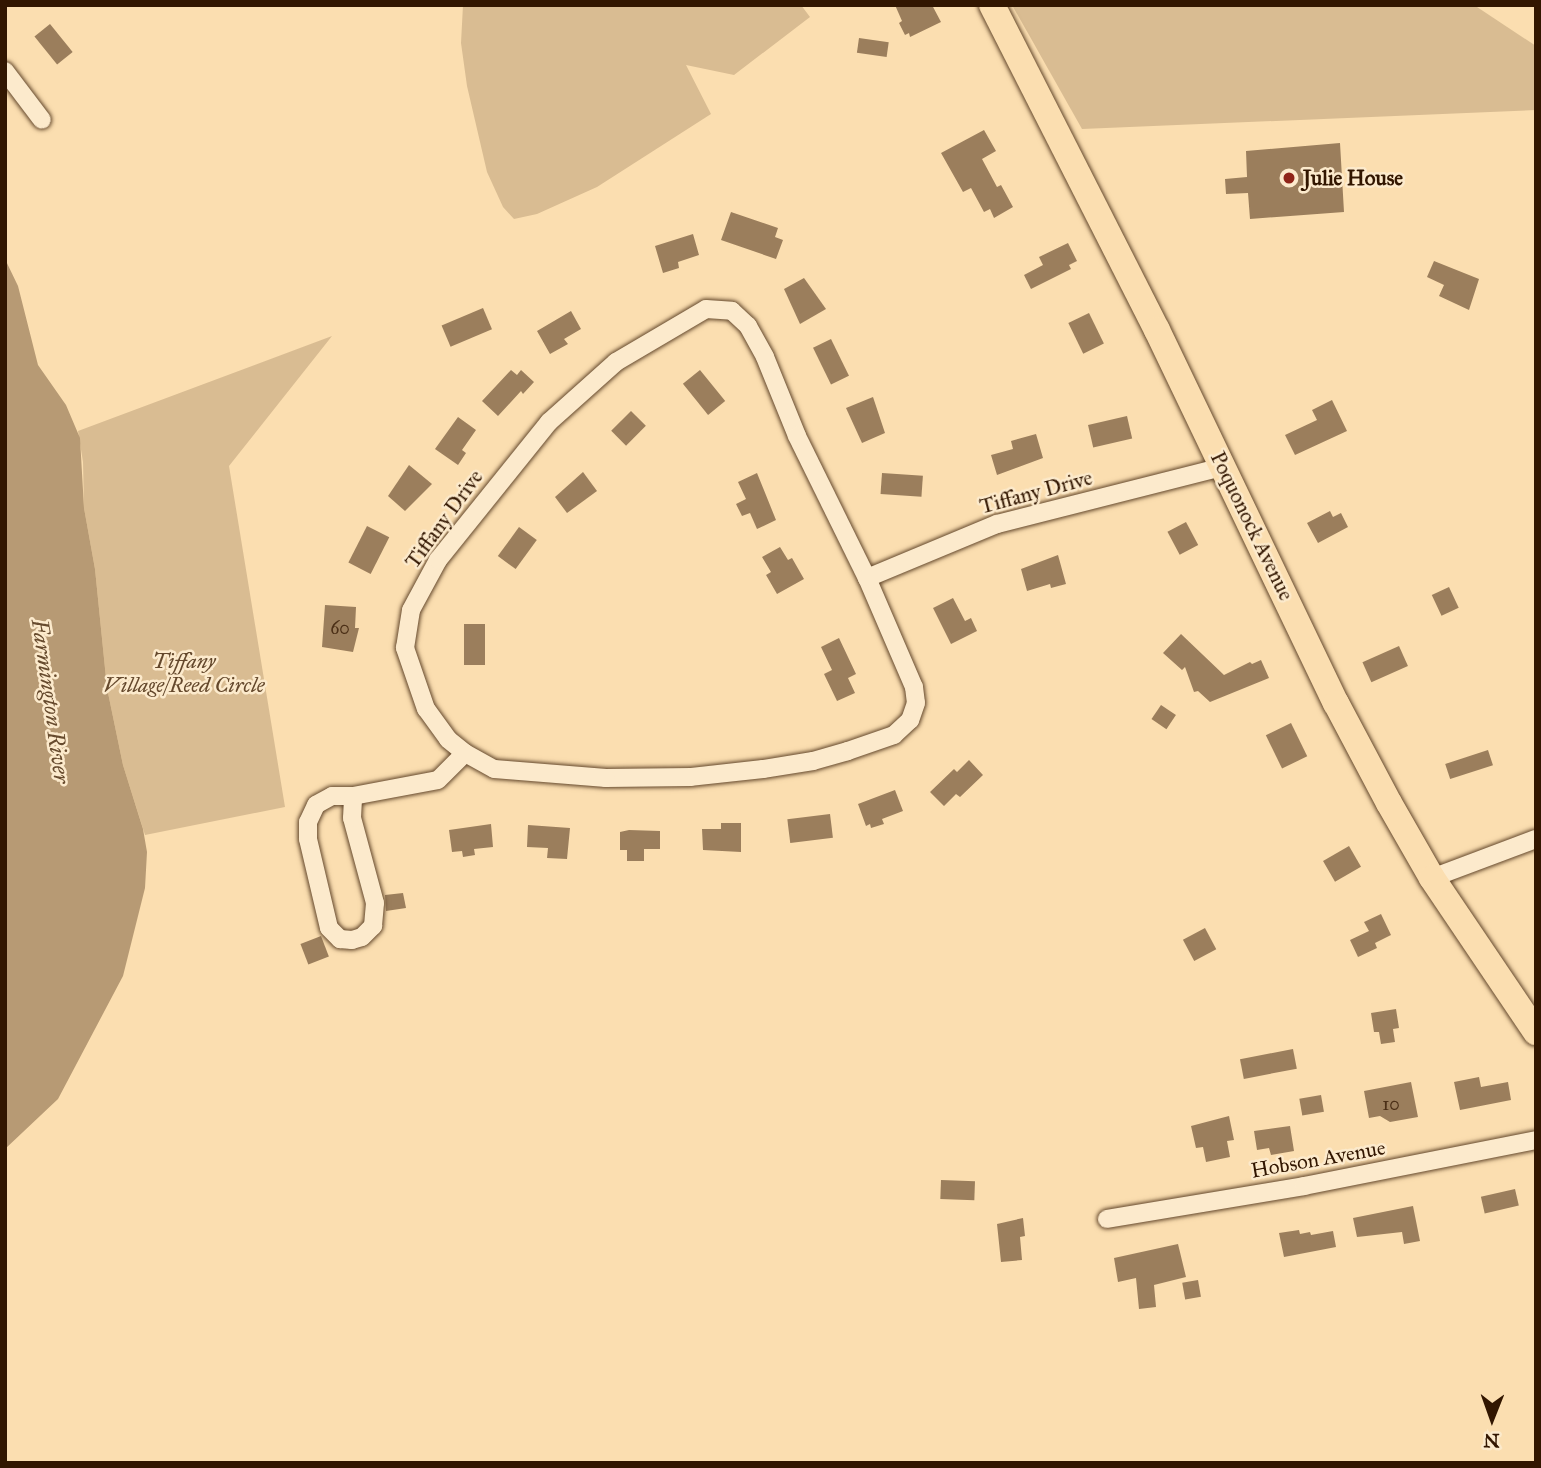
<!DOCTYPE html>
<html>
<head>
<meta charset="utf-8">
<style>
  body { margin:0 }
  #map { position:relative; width:1541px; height:1468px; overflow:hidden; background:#fbdeb0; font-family:"IM FELL Great Primer",serif }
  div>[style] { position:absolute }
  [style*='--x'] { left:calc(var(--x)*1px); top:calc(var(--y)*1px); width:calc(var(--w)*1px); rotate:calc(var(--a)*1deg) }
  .green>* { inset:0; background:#d9bc92 }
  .water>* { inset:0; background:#b79a74 }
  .building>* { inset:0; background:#9b7e5c; transform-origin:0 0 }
  .roads { filter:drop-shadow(0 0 2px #64482c) drop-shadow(0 0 2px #64482c) }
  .street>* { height:18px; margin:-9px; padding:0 9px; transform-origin:9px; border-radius:9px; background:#fceacc }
  .primary>* { height:26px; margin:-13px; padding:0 13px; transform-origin:13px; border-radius:13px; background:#fbdeb0 }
  .dots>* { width:19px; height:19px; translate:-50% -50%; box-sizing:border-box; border:4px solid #fceacc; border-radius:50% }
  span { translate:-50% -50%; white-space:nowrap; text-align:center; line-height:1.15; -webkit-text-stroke:5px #fceacc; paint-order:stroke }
  .number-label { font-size:18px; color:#4c3017 }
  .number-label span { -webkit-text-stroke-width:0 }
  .poi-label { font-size:21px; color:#321600; font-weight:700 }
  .left { translate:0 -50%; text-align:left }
  .street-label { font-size:21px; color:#321600 }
  .park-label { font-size:21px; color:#64482c; font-style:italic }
  .water-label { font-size:23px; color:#674b2e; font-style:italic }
  .frame { position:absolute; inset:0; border:7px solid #321600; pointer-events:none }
  .north { position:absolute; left:1457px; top:1384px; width:70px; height:70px; -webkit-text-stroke:5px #fceacc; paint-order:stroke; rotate:181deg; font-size:19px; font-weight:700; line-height:28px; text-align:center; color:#321600 }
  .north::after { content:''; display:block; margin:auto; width:24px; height:32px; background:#321600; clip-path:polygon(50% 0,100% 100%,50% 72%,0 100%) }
</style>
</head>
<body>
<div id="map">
  <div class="green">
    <div style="clip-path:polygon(463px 5px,801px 5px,810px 17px,734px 75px,686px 65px,711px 114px,597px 187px,537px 214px,514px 219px,503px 207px,487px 172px,467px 86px,461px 43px)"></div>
    <div style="clip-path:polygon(1012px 5px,1474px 5px,1536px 46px,1536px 110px,1082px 129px)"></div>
    <div style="clip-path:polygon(332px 336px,229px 466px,285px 807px,145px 835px,123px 765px,107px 688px,95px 569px,84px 508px,83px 462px,78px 431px)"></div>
  </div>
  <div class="water">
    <div style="clip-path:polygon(5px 259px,18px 286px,38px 365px,66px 405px,80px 438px,84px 508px,95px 569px,107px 688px,123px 765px,143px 829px,147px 852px,145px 888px,123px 976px,58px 1099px,5px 1149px)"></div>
  </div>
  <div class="building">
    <div style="clip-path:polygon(895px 5px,932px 5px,941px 22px,910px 37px,909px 33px,905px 35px,899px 23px,902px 21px)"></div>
    <div style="left:50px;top:24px;width:36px;height:20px;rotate:51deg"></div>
    <div style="left:859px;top:38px;width:30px;height:15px;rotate:8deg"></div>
    <div style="clip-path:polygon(984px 130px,996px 151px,982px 159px,997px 187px,1001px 185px,1013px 207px,994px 218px,990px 209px,984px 212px,971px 188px,963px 192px,941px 153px)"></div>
    <div style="clip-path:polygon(1340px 143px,1344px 212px,1250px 219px,1248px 193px,1226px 194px,1225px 179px,1247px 177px,1246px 151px)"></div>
    <div style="clip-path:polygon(731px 212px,778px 228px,775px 237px,783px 240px,776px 259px,721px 240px)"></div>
    <div style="clip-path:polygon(693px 234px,699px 255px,678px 262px,679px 268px,663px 273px,655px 246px)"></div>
    <div style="clip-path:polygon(1068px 243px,1077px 261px,1069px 265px,1071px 269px,1031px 289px,1024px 275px,1043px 265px,1039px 257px)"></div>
    <div style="clip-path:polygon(1434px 261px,1479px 279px,1469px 310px,1439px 296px,1444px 285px,1427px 277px)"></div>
    <div style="clip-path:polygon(804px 278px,826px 309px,800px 324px,784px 289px)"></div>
    <div style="left:483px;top:308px;width:23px;height:45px;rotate:67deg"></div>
    <div style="clip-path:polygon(571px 311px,581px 329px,564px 339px,568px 344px,550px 354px,537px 331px)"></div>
    <div style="left:1089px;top:313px;width:34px;height:23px;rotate:64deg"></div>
    <div style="left:831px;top:339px;width:41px;height:20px;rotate:64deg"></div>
    <div style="clip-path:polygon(511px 370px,517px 375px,521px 370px,534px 382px,523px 394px,521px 391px,498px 416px,482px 401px)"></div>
    <div style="left:700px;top:370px;width:40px;height:22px;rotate:51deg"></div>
    <div style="clip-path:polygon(873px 397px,885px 433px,862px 443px,846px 408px)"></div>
    <div style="clip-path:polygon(1332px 400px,1347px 431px,1295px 455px,1285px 435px,1317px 420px,1312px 410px)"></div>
    <div style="left:631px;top:411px;width:21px;height:28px;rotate:45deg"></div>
    <div style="left:1127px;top:416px;width:23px;height:40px;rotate:77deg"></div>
    <div style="clip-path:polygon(458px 417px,476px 430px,462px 450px,466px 453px,458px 465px,435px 449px)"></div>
    <div style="clip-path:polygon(1036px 434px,1043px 458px,997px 475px,991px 455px,1013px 449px,1011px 441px)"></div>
    <div style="clip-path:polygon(409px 465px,432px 484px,405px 511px,388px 496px)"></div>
    <div style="clip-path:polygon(583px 472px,597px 491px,567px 513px,555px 497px)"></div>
    <div style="clip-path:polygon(757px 473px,776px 520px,757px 529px,750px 513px,742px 516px,736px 504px,746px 499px,738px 482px)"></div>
    <div style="left:882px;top:473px;width:41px;height:21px;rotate:4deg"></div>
    <div style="clip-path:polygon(1330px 511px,1333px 517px,1341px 513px,1348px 527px,1318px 543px,1307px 523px)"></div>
    <div style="left:1186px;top:522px;width:26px;height:21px;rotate:62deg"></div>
    <div style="left:367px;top:526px;width:25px;height:41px;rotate:27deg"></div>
    <div style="left:519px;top:527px;width:22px;height:36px;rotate:36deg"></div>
    <div style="clip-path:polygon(780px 547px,788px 560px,792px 558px,804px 579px,777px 594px,766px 575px,771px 572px,762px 557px)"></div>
    <div style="clip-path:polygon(1058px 555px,1066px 584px,1051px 588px,1050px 584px,1027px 591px,1021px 569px)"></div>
    <div style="left:1449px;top:587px;width:23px;height:19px;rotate:65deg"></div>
    <div style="clip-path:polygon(953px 598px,965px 621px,971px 618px,977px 631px,951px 644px,933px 608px)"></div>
    <div style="clip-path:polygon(325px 605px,356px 607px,355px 628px,359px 628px,353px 652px,322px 647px)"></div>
    <div style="left:464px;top:624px;width:21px;height:41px"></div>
    <div style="clip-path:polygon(1181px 634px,1224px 675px,1250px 662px,1252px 664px,1261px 660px,1269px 678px,1210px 702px,1198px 691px,1194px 692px,1185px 667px,1182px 670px,1163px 653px)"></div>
    <div style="clip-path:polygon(839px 638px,856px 674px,848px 678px,855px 693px,837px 701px,824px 674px,832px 670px,821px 647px)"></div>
    <div style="left:1399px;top:646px;width:22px;height:40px;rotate:66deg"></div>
    <div style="left:1161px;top:705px;width:18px;height:17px;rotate:34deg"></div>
    <div style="left:1291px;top:723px;width:37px;height:28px;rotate:64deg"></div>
    <div style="left:1488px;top:750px;width:16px;height:45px;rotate:72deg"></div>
    <div style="clip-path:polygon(969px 760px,983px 775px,960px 797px,956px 794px,944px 806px,930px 792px,954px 769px,957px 772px)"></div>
    <div style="clip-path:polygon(895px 790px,903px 811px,882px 819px,884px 824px,871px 828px,870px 824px,866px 826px,858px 804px)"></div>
    <div style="left:830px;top:814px;width:24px;height:43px;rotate:83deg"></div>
    <div style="clip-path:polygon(721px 823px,741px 823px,741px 852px,703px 850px,702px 829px,721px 829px)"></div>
    <div style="clip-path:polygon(491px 824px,493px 847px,474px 849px,475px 855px,463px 857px,462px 851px,452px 852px,449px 830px)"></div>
    <div style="clip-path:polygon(528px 825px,570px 828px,567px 859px,547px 858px,548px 848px,527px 847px)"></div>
    <div style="clip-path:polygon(629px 830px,660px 831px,660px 849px,644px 849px,644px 861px,627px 861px,627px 850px,620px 850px,620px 832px)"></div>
    <div style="left:1349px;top:846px;width:24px;height:30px;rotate:60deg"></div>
    <div style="clip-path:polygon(403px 893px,406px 908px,386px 911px,385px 895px)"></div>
    <div style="clip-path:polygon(1381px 914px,1391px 935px,1375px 943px,1377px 948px,1358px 957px,1350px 940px,1369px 931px,1364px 922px)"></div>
    <div style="left:1205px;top:928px;width:24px;height:25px;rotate:62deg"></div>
    <div style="left:321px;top:936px;width:22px;height:22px;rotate:69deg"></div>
    <div style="clip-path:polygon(1396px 1009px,1399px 1028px,1393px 1029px,1395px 1042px,1381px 1044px,1379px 1032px,1374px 1032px,1371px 1013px)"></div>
    <div style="left:1293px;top:1049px;width:20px;height:54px;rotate:79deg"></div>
    <div style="clip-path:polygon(1479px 1077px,1481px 1087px,1508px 1082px,1511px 1100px,1460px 1110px,1454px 1082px)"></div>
    <div style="clip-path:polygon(1411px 1082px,1418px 1117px,1390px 1122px,1380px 1116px,1369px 1118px,1364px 1091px)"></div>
    <div style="left:1321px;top:1095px;width:17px;height:22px;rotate:80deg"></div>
    <div style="clip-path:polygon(1229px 1116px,1234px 1140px,1227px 1141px,1230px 1157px,1206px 1162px,1203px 1147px,1196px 1148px,1191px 1126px)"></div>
    <div style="clip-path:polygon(1290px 1126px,1294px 1151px,1271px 1155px,1269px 1148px,1257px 1150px,1254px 1131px)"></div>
    <div style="left:941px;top:1180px;width:34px;height:19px;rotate:2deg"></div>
    <div style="left:1515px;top:1189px;width:17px;height:35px;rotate:77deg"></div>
    <div style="clip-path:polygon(1413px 1206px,1420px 1241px,1404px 1244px,1402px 1232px,1357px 1237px,1353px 1218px)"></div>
    <div style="clip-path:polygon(1023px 1218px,1025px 1236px,1020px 1237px,1022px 1260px,1001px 1262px,997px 1224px)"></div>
    <div style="clip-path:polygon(1299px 1230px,1300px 1234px,1310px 1232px,1311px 1235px,1333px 1231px,1336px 1247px,1284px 1257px,1279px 1233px)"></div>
    <div style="clip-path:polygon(1178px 1244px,1186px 1277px,1154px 1285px,1156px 1307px,1139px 1309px,1136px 1278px,1118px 1282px,1114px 1258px)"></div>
    <div style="left:1198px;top:1280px;width:17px;height:16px;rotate:80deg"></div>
  </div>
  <div class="roads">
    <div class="street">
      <div style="--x:5;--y:71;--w:61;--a:52.9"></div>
      <div style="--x:706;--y:309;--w:26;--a:4"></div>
      <div style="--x:732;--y:311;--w:22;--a:43"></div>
      <div style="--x:748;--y:326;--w:35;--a:61"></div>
      <div style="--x:765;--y:357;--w:85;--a:67.9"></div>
      <div style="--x:797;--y:436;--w:158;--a:63.8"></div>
      <div style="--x:867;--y:578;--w:119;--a:66.7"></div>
      <div style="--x:914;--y:687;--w:16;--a:83"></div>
      <div style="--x:916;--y:703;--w:18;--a:109"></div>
      <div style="--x:910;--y:720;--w:22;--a:137"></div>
      <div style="--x:894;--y:735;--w:49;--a:160.8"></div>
      <div style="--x:848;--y:751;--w:36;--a:164"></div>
      <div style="--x:813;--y:761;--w:51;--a:170.9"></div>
      <div style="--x:763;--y:769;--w:72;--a:173.7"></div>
      <div style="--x:691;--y:777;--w:85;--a:179.3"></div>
      <div style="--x:606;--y:778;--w:112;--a:-175.4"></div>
      <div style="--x:494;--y:769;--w:33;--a:-151"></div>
      <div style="--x:465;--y:753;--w:22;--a:-141"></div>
      <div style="--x:448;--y:739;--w:37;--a:-126"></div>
      <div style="--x:426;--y:709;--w:65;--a:-109"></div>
      <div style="--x:405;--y:648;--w:38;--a:-81"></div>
      <div style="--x:411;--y:610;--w:57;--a:-61.6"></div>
      <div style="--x:438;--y:560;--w:177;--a:-51.2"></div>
      <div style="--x:549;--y:422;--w:90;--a:-41.8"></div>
      <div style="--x:616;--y:362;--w:104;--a:-30.5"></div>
      <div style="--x:867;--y:578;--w:141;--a:-22.6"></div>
      <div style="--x:997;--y:524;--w:233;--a:-14.2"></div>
      <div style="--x:353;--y:796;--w:21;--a:180"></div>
      <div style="--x:332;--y:796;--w:18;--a:151"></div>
      <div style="--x:316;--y:805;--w:19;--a:115"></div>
      <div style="--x:308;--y:822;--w:17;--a:90"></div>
      <div style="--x:308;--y:839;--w:91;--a:76.7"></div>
      <div style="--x:329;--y:928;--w:16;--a:45"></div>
      <div style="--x:340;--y:939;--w:12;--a:5"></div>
      <div style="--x:352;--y:940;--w:10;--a:-17"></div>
      <div style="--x:362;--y:937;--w:16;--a:-45"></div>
      <div style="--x:373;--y:926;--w:23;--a:-85"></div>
      <div style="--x:375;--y:903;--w:88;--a:-105.1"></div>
      <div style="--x:352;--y:818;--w:22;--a:-87"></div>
      <div style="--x:353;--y:796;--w:86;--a:-10.7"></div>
      <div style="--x:438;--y:780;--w:38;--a:-45"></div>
      <div style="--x:1432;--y:878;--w:111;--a:-20.6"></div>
      <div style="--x:1107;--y:1219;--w:200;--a:-9.5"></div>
      <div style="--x:1304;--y:1186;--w:237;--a:-11.2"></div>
    </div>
    <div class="primary">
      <div style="--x:992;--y:5;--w:364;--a:63.1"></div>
      <div style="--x:1157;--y:330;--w:414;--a:64.4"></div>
      <div style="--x:1336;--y:703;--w:113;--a:62.1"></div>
      <div style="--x:1389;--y:803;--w:86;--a:60.2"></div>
      <div style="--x:1432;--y:878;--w:186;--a:56"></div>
    </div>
  </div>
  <div class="dots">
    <div style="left:1289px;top:178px;background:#8f2418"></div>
  </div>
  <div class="number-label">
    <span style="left:340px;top:628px">60</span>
    <span style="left:1391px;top:1104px">10</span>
  </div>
  <div class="poi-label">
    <span class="left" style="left:1303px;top:178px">Julie House</span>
  </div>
  <div class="street-label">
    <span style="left:1036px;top:492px;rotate:-15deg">Tiffany Drive</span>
    <span style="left:444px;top:519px;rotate:-54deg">Tiffany Drive</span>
    <span style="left:1252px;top:526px;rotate:64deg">Poquonock Avenue</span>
    <span style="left:1318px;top:1159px;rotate:-10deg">Hobson Avenue</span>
  </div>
  <div class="park-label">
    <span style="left:184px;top:673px">Tiffany<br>Village/Reed Circle</span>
  </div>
  <div class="water-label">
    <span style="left:51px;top:701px;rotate:82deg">Farmington River</span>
  </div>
  <div class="frame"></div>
  <div class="north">N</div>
</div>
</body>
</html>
